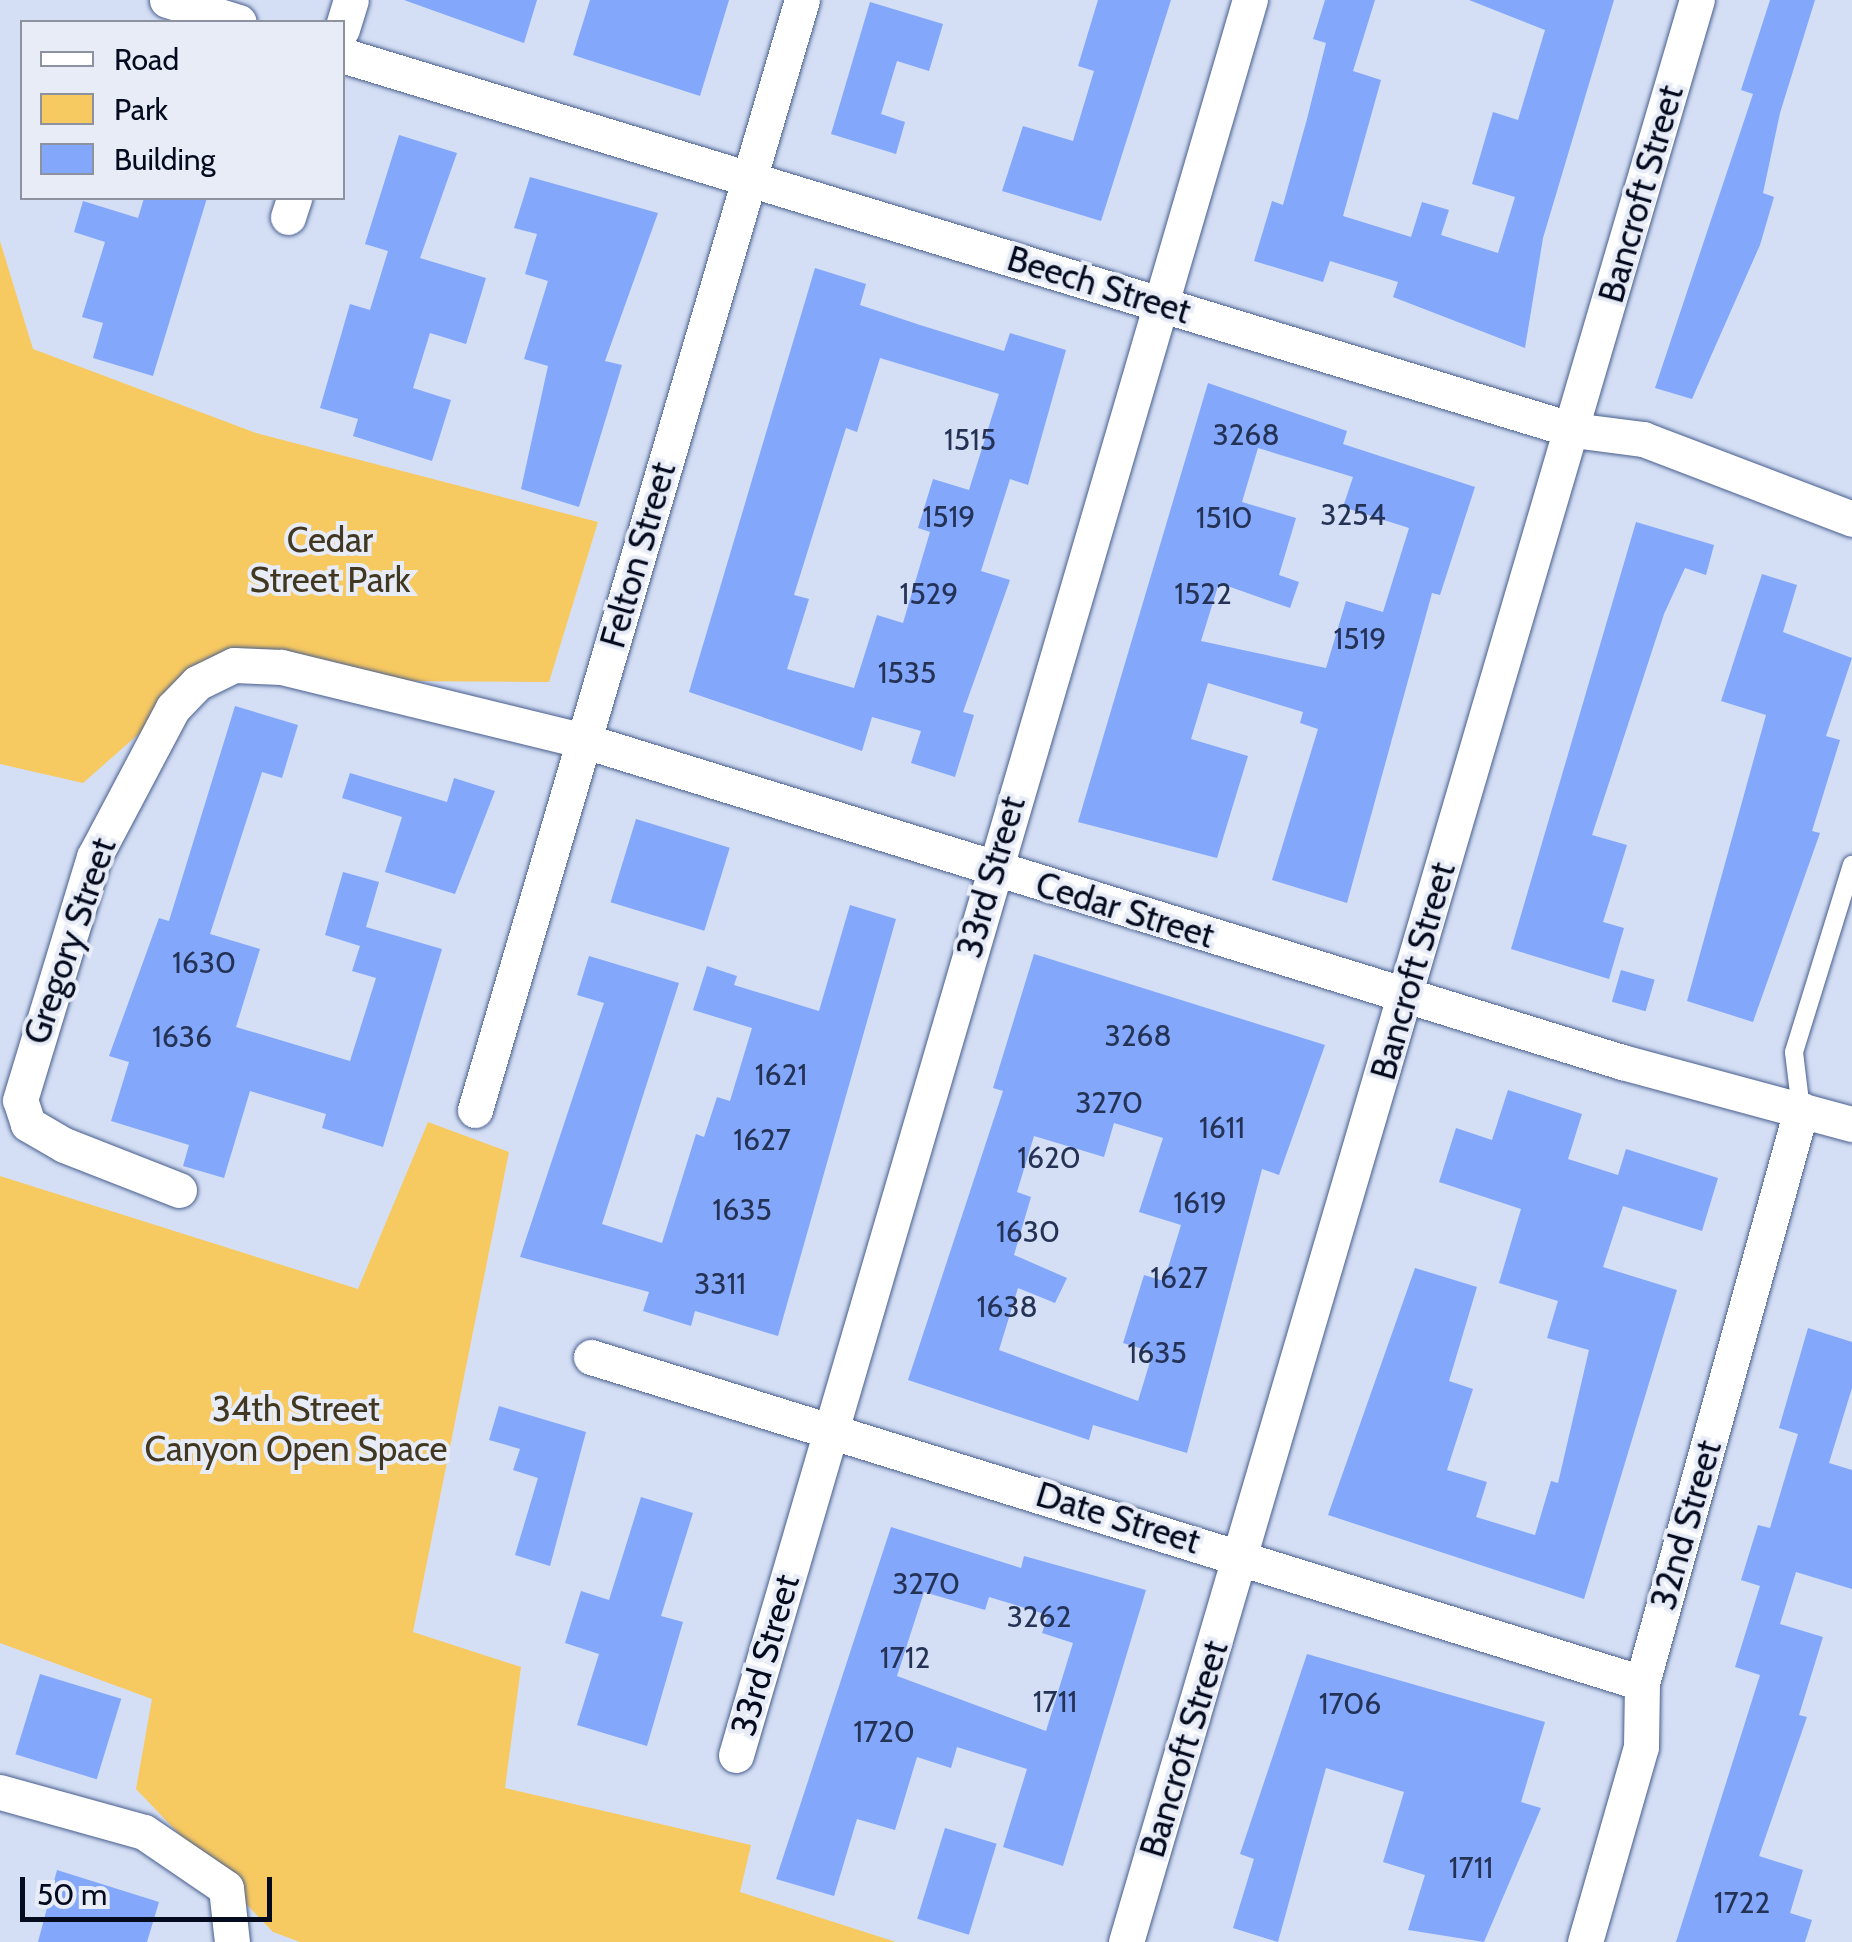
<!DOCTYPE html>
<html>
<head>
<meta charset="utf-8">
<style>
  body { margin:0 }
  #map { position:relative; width:1852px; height:1942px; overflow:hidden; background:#d4dff5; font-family:Cabin,sans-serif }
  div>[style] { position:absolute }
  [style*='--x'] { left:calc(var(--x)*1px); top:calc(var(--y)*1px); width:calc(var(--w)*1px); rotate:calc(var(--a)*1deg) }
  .green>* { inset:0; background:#f7c961 }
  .building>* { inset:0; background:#83a7fa; transform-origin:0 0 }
  .roads { filter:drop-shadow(0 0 2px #495e8e) drop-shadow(0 0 2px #495e8e) }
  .service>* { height:18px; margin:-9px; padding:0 9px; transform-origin:9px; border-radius:9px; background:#fff }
  .minor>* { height:35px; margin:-17.5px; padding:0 17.5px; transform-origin:17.5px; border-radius:17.5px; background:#fff }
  span { translate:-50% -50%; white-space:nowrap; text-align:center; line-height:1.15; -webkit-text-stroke:8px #e7ecf7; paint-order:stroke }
  .number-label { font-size:30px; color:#243255 }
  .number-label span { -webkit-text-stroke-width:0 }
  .street-label { font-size:35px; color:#050b1e }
  .park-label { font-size:35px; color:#423721 }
  .legend { position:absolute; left:20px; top:20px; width:325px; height:180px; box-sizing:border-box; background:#e7ecf7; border:2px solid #8d92a0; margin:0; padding:12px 18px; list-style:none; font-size:30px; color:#050b1e }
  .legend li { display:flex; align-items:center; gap:20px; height:50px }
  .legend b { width:50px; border:2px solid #8d92a0 }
  .scale { position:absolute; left:20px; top:1877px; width:252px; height:45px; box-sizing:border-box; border:5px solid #050b1e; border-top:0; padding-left:12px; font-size:30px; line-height:35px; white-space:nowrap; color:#050b1e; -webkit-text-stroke:8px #e7ecf7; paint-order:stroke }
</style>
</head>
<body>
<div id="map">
  <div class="green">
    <div style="clip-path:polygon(0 241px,33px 349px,256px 433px,598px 522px,549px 682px,398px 681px,233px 651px,83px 783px,0 764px)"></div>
    <div style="clip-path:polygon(428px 1122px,509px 1152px,413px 1632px,521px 1667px,505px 1788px,751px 1845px,740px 1892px,896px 1942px,300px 1942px,273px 1932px,136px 1789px,152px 1699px,0 1643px,0 1176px,358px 1289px)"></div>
  </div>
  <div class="building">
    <div style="clip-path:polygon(404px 0,537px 0,524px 43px)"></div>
    <div style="clip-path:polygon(590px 0,729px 0,700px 96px,573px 55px)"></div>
    <div style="clip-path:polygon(1098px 0,1171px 0,1101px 221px,1002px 191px,1023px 126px,1073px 141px,1094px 71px,1078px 66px)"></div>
    <div style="clip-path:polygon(1325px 0,1375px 0,1353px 71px,1381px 80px,1343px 216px,1411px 237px,1422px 202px,1449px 210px,1441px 235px,1498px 253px,1515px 197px,1472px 184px,1493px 112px,1518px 120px,1545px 30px,1469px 0,1614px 0,1543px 238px,1525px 348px,1393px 297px,1398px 282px,1330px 261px,1323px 282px,1254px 261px,1272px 201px,1283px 205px,1307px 119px,1326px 43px,1313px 39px)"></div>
    <div style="clip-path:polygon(1770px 0,1815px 0,1780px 113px,1763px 193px,1774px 197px,1760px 245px,1692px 399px,1655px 388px,1753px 94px,1741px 90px)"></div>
    <div style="clip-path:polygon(870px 2px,943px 24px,929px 71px,897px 61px,881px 114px,905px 122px,896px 154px,831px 134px)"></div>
    <div style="clip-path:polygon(399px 135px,457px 153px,420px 258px,486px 278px,466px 344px,430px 333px,413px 388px,451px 400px,432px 461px,353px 436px,358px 419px,320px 408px,350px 304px,370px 310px,388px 251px,365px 244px)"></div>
    <div style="clip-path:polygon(530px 177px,658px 213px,605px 361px,622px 365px,579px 507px,521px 489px,548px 366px,524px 359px,548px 281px,525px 274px,537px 234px,514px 228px)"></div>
    <div style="clip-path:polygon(144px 198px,207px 198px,153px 376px,93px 358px,103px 323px,82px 317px,105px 242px,74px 232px,83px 201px,138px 218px)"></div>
    <div style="clip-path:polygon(evenodd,815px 268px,866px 284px,860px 305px,920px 325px,1004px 351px,1010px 333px,1066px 350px,1028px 485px,1010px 479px,981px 571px,1010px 580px,963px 712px,974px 715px,955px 777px,911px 763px,921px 731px,872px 717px,862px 751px,689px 692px,815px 268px,880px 358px,999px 394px,969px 490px,933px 479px,918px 528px,930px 532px,903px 623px,877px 615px,854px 688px,787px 669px,809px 599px,794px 595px,846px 428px,857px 432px,880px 358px)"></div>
    <div style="clip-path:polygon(evenodd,1208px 383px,1347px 431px,1343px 444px,1475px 487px,1440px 595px,1432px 593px,1347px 903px,1272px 880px,1318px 729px,1300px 723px,1303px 712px,1208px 683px,1191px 739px,1248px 756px,1217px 858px,1078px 822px,1208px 383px,1258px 448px,1353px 477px,1343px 507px,1409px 528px,1383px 612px,1346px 601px,1326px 668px,1201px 641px,1219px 583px,1290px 608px,1299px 582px,1279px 575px,1296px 518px,1242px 502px,1258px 448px)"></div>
    <div style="clip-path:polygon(1636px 522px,1714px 545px,1706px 575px,1685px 568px,1664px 614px,1592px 835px,1627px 845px,1603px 922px,1624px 928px,1609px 979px,1511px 949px)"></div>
    <div style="clip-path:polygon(1762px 574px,1797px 585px,1783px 632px,1852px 658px,1826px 736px,1840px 740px,1812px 831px,1820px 833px,1753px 1022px,1687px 1001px,1766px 715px,1721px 701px)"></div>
    <div style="clip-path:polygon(235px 706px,298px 725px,282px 778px,262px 772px,210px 934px,260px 949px,236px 1027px,350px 1061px,376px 978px,352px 971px,360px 946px,325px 935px,343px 872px,379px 882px,366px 927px,442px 949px,383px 1147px,322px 1128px,326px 1114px,250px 1091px,224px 1178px,183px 1166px,189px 1145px,111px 1121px,129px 1062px,109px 1056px,159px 918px,169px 921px)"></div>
    <div style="clip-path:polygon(350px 773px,447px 802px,454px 778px,495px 791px,455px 894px,385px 872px,402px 817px,342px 798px)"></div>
    <div style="left:636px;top:819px;width:98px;height:87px;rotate:17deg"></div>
    <div style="clip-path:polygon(850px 905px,896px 919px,778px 1336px,695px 1311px,691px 1326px,643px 1311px,649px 1292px,520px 1257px,604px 1003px,577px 995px,589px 956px,679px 983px,602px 1224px,662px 1243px,696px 1134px,704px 1137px,717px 1097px,730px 1101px,752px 1028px,693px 1010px,707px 966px,737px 976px,734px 985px,819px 1011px)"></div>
    <div style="clip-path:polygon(evenodd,1034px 954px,1325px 1045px,1279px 1175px,1262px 1169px,1187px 1453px,1093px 1425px,1089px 1440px,908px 1380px,1003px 1091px,993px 1088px,1034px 954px,1114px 1123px,1163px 1138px,1139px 1212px,1181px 1225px,1164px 1281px,1144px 1275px,1123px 1343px,1153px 1352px,1138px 1401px,999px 1350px,1018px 1288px,1055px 1303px,1067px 1278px,1014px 1255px,1031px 1197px,1017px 1192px,1034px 1136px,1104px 1157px,1114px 1123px)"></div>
    <div style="left:1621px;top:970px;width:35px;height:33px;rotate:16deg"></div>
    <div style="clip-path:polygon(1508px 1090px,1582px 1114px,1568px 1159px,1618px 1175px,1626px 1149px,1718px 1178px,1702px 1231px,1623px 1206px,1603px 1267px,1677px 1290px,1584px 1599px,1328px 1515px,1415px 1268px,1477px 1287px,1449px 1381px,1473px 1389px,1447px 1470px,1487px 1482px,1476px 1517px,1535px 1535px,1551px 1481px,1558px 1483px,1589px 1350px,1547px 1338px,1558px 1301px,1499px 1283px,1521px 1209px,1439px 1182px,1456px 1128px,1492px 1140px)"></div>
    <div style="clip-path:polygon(1808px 1328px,1852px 1342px,1852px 1388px,1829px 1463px,1852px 1470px,1852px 1589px,1796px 1572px,1780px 1624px,1823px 1637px,1799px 1715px,1807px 1717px,1759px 1856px,1803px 1870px,1790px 1913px,1812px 1920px,1805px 1942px,1676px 1942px,1760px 1675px,1735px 1667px,1760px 1586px,1741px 1580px,1758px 1525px,1770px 1528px,1798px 1434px,1779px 1428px)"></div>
    <div style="clip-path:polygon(499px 1406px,586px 1432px,550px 1566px,515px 1555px,538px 1478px,513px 1470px,520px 1449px,489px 1440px)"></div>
    <div style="clip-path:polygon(641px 1497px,693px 1513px,661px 1616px,683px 1622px,647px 1746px,577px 1725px,599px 1654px,565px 1643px,581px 1591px,609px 1600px)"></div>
    <div style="clip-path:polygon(evenodd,891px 1527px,1021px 1568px,1024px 1556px,1146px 1590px,1063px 1866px,1003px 1847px,1027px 1769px,957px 1747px,951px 1768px,917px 1757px,895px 1830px,857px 1819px,834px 1896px,776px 1879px,891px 1527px,924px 1592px,985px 1610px,989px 1597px,1048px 1615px,1042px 1633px,1073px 1643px,1046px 1731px,897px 1676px,924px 1592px)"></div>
    <div style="clip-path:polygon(1307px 1654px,1545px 1722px,1521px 1802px,1541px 1808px,1484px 1942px,1408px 1930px,1425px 1875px,1383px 1862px,1404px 1792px,1326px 1768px,1278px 1942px,1233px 1928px,1254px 1859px,1240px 1854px)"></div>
    <div style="left:40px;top:1674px;width:85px;height:84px;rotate:17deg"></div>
    <div style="left:945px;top:1828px;width:54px;height:95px;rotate:17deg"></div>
    <div style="clip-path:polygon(57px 1870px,159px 1902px,147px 1942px,38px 1942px)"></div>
  </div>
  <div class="roads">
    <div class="service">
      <div style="--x:1801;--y:1110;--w:58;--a:-96.9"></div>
      <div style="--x:1794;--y:1052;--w:196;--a:-72.8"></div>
    </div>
    <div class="minor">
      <div style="--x:167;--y:0;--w:75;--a:17"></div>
      <div style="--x:342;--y:29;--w:30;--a:-73"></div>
      <div style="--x:342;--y:55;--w:1287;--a:16.94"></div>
      <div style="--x:1573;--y:430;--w:71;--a:7.3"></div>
      <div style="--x:1643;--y:439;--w:224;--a:20.9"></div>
      <div style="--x:288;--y:217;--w:20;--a:-72"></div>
      <div style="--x:475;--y:1110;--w:1157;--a:-73.59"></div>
      <div style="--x:179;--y:1190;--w:123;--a:-158.6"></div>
      <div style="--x:64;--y:1145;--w:42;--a:-149.7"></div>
      <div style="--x:28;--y:1124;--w:25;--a:-108"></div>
      <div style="--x:20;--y:1100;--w:254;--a:-73.1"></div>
      <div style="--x:94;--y:857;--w:169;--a:-62.1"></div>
      <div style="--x:173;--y:708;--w:35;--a:-46"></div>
      <div style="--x:197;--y:683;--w:41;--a:-25.9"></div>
      <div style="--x:234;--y:665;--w:47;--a:2.4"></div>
      <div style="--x:281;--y:667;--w:313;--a:13.7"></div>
      <div style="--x:585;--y:741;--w:1086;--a:17.2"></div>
      <div style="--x:1622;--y:1062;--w:238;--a:15.1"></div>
      <div style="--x:591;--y:1357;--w:1100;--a:17.23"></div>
      <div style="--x:736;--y:1755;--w:1829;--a:-73.68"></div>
      <div style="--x:0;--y:1792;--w:149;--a:15.5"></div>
      <div style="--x:144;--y:1832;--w:99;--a:34.3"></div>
      <div style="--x:226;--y:1888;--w:54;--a:83.7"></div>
      <div style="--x:1126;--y:1942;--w:2024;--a:-73.62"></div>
      <div style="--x:1585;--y:1942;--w:203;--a:-74"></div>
      <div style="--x:1641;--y:1747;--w:64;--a:-89.1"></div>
      <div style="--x:1642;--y:1683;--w:595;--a:-74.49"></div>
    </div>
  </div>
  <div class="number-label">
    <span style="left:1246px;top:435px">3268</span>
    <span style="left:970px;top:440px">1515</span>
    <span style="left:1353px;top:515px">3254</span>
    <span style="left:949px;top:517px">1519</span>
    <span style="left:1224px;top:518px">1510</span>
    <span style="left:929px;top:594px">1529</span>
    <span style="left:1203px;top:594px">1522</span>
    <span style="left:1360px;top:639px">1519</span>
    <span style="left:907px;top:673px">1535</span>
    <span style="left:204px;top:963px">1630</span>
    <span style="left:1138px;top:1036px">3268</span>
    <span style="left:182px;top:1037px">1636</span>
    <span style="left:781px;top:1075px">1621</span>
    <span style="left:1109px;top:1103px">3270</span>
    <span style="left:1222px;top:1128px">1611</span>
    <span style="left:762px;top:1140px">1627</span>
    <span style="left:1049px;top:1158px">1620</span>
    <span style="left:1200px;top:1203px">1619</span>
    <span style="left:742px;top:1210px">1635</span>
    <span style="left:1028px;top:1232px">1630</span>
    <span style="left:1179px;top:1278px">1627</span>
    <span style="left:720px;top:1284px">3311</span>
    <span style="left:1007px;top:1307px">1638</span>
    <span style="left:1157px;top:1353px">1635</span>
    <span style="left:926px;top:1584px">3270</span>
    <span style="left:1039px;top:1617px">3262</span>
    <span style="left:905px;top:1658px">1712</span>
    <span style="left:1055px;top:1702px">1711</span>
    <span style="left:1350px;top:1704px">1706</span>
    <span style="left:884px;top:1732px">1720</span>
    <span style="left:1471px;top:1868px">1711</span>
    <span style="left:1742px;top:1903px">1722</span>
  </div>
  <div class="street-label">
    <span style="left:1641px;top:194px;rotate:-74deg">Bancroft Street</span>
    <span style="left:1099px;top:285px;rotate:17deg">Beech Street</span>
    <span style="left:638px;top:555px;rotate:-74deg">Felton Street</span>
    <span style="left:991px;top:877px;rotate:-74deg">33rd Street</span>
    <span style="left:1125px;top:910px;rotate:17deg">Cedar Street</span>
    <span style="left:70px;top:941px;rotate:-71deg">Gregory Street</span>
    <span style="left:1413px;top:971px;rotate:-74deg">Bancroft Street</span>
    <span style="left:1118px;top:1518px;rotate:17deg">Date Street</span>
    <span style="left:1686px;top:1525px;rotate:-74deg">32nd Street</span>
    <span style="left:765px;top:1655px;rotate:-74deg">33rd Street</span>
    <span style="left:1184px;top:1749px;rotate:-73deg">Bancroft Street</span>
  </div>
  <div class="park-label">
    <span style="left:330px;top:560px">Cedar<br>Street Park</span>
    <span style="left:296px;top:1429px">34th Street<br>Canyon Open Space</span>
  </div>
  <ul class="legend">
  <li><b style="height:12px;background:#fff"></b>Road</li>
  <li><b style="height:28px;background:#f7c961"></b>Park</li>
  <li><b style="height:28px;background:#83a7fa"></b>Building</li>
  </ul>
  <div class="scale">50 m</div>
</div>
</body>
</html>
